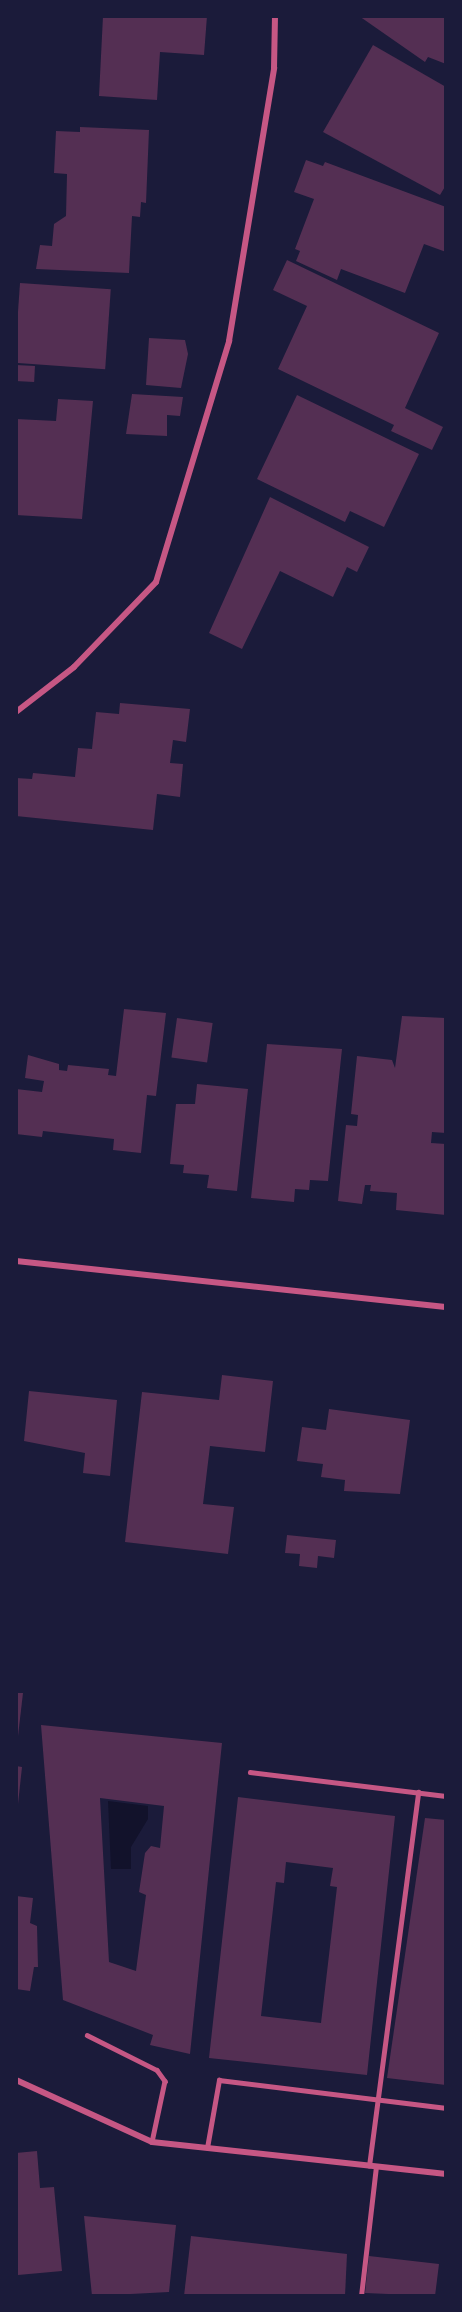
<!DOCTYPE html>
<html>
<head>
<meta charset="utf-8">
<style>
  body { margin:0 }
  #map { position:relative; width:462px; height:2312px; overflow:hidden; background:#1b1b3a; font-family:"Zilla Slab",serif }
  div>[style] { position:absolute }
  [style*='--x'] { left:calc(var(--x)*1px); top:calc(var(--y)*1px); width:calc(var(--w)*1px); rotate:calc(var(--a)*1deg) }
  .water>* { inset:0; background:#12122b }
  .building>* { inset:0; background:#542f53; transform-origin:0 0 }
  .service>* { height:4.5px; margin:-2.25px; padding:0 2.25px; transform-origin:2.25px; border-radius:2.25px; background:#c65784 }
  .minor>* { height:6px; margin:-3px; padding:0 3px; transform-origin:3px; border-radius:3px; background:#c65784 }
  span { translate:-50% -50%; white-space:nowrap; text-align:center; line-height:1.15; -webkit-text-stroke:5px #1b1b3a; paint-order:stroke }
  .frame { position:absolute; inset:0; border:18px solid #1b1b3a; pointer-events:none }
</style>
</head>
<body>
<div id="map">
  <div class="water">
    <div style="clip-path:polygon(108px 1801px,148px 1806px,148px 1819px,131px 1847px,131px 1869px,111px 1869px)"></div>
  </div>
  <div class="building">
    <div style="clip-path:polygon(103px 16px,207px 16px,204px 55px,160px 52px,157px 100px,99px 96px)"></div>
    <div style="clip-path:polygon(359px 16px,446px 16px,446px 64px,428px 57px,425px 62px)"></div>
    <div style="clip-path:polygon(373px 45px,446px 87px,446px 185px,440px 195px,323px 132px)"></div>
    <div style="clip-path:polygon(80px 127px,149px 130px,146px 203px,141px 202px,140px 217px,132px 216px,129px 273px,36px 269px,40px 245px,52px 246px,54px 224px,66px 216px,67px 174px,54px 173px,56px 131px,80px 132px)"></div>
    <div style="clip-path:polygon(306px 160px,323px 166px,325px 162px,446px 207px,446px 252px,424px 244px,405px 293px,341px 269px,337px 280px,296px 261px,300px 251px,295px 249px,314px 199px,294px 192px)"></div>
    <div style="clip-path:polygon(287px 260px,439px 333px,405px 408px,443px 427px,432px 450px,391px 431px,394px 425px,278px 369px,307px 306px,273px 290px)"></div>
    <div style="left:20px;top:283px;width:91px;height:80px;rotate:4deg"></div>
    <div style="clip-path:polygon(149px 338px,185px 340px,188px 354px,181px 388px,146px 385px)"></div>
    <div style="left:16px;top:365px;width:19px;height:16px;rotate:3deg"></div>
    <div style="clip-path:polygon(132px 394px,183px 397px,180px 416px,167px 415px,167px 436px,126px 434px)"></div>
    <div style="clip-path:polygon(297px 395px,419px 454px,384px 527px,350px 511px,345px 522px,257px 479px)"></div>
    <div style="clip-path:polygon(58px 399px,93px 401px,82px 519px,16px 515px,16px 419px,56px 421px)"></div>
    <div style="clip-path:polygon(270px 497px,369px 547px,357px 572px,347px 567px,333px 597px,280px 571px,242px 649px,209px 633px)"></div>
    <div style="clip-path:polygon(120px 703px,190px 709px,186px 742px,173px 740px,170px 763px,183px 764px,180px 797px,157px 794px,153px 830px,16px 816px,16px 778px,32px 779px,33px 773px,75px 777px,78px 748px,92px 749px,96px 712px,119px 714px)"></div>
    <div style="clip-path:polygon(124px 1009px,166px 1013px,156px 1096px,147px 1095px,141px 1153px,113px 1150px,114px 1139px,43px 1131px,42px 1137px,16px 1134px,16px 1089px,42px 1092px,44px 1081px,25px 1078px,28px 1055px,59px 1064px,59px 1070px,67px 1071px,68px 1065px,109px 1069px,108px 1075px,116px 1076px)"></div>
    <div style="clip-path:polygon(402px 1016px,446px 1018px,446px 1133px,432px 1132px,431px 1143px,446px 1144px,446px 1215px,396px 1210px,397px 1193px,370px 1191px,371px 1185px,365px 1185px,362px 1204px,338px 1201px,346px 1125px,357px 1126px,358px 1115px,351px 1114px,357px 1056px,392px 1060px,395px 1068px)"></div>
    <div style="left:177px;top:1018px;width:36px;height:40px;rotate:8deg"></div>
    <div style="clip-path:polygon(267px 1044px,342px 1049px,328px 1181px,310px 1180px,309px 1190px,295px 1189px,294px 1202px,251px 1198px)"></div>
    <div style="clip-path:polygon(197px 1084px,248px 1089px,237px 1191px,207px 1188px,209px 1175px,183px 1173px,184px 1165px,170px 1164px,176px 1104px,195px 1104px)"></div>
    <div style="clip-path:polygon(222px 1375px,273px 1381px,265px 1452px,210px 1446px,203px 1504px,234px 1507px,228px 1554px,125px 1542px,142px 1392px,219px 1400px)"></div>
    <div style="clip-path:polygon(29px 1391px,117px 1400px,110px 1476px,83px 1473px,85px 1453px,24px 1441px)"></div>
    <div style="clip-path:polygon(329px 1409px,410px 1420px,400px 1494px,344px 1491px,345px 1480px,321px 1477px,323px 1464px,297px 1461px,302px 1427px,326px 1430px)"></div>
    <div style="clip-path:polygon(287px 1535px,336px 1540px,334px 1558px,318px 1556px,317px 1568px,299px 1566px,300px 1554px,285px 1553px)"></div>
    <div style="clip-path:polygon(16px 1693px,23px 1693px,18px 1736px,16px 1735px)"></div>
    <div style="clip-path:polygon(evenodd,41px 1725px,222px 1743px,190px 2054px,150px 2045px,153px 2035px,63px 2000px,41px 1725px,100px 1798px,164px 1806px,160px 1848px,151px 1846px,145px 1853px,139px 1892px,146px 1895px,136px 1971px,109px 1962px,100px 1798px)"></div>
    <div style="clip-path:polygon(16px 1766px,22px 1767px,18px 1804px,16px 1803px)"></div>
    <div style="clip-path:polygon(evenodd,238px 1797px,395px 1816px,367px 2075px,209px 2058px,238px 1797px,286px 1862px,333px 1868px,330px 1886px,337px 1887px,321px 2023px,261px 2016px,276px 1882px,284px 1883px,286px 1862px)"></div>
    <div style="clip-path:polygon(425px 1818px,446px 1820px,446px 2085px,387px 2078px)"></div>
    <div style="clip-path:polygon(16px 1896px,33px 1898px,30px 1923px,37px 1926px,38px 1967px,34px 1967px,30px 1991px,16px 1989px)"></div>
    <div style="clip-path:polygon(37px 2151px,40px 2188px,54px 2187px,62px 2271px,18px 2275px,16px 2153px)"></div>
    <div style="clip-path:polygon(84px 2216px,176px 2225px,169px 2292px,92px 2296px)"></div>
    <div style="clip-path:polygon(191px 2236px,347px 2254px,345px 2296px,184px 2296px)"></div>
    <div style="clip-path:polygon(369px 2256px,439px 2264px,435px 2296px,365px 2293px)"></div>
  </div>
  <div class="service">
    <div style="--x:250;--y:1772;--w:197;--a:7"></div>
    <div style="--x:87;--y:2035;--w:78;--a:26.6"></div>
    <div style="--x:157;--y:2070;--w:14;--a:54"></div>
    <div style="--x:165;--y:2081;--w:62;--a:102"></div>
    <div style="--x:207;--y:2148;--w:69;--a:-80"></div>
    <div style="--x:219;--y:2080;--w:229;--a:7"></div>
    <div style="--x:369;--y:2166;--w:377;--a:-82.5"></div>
    <div style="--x:361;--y:2296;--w:130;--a:-83.4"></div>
  </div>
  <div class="minor">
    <div style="--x:16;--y:712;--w:73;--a:-37.8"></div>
    <div style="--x:74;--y:667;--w:118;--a:-46"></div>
    <div style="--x:156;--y:582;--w:252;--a:-73.1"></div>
    <div style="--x:229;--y:341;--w:277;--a:-80.6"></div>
    <div style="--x:274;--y:68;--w:52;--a:-88.9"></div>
    <div style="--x:16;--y:1261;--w:432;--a:6.1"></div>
    <div style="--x:16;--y:2080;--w:149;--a:24.5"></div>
    <div style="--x:152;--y:2142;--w:296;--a:6.2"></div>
  </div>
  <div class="frame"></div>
</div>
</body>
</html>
